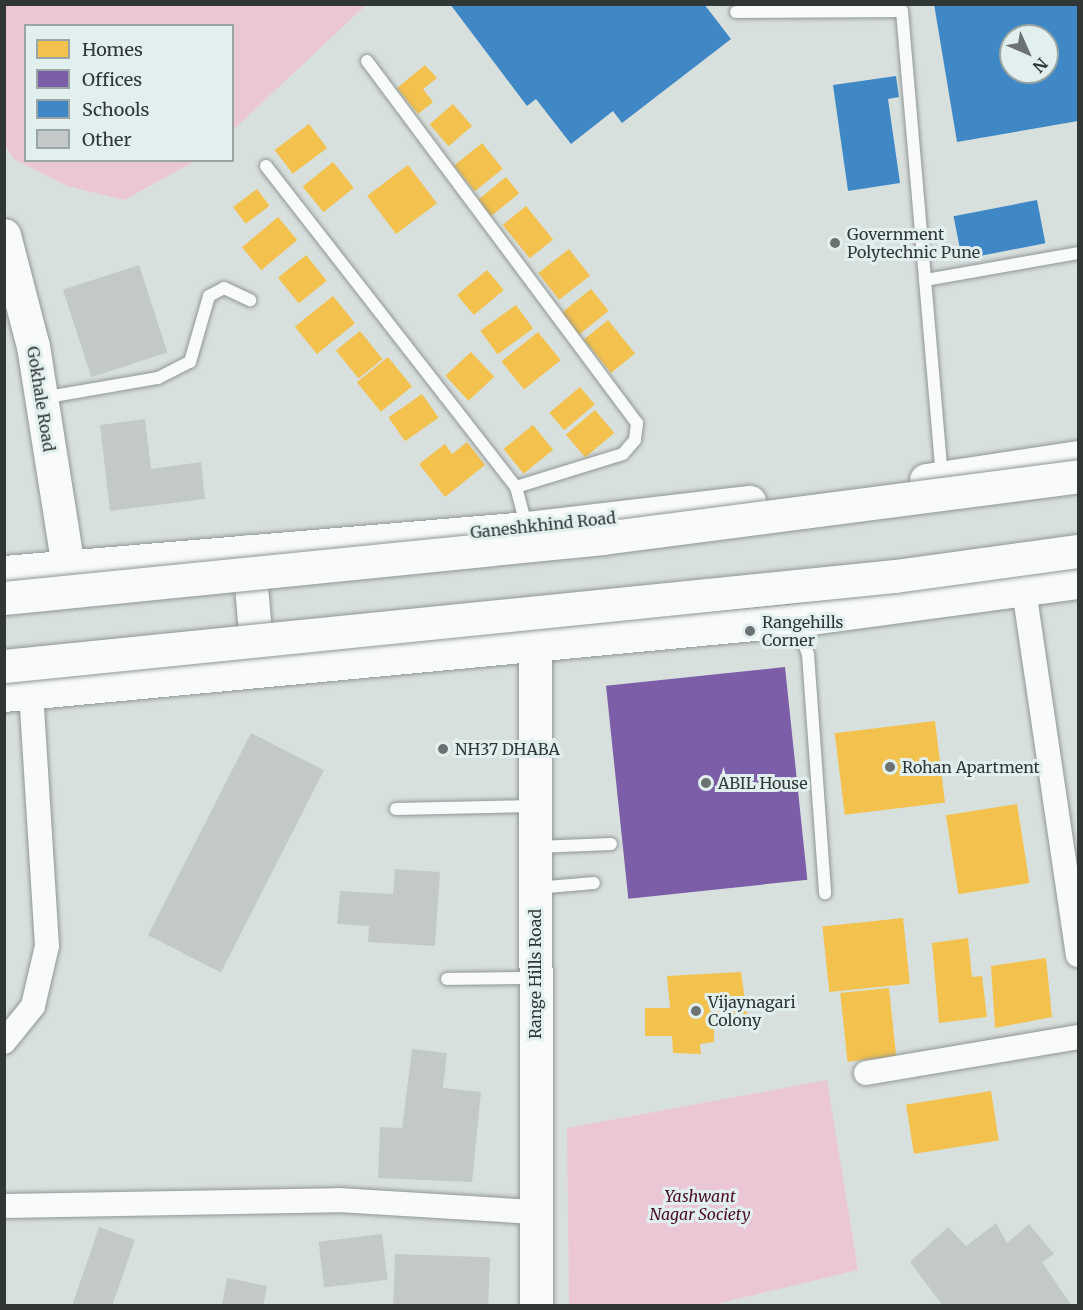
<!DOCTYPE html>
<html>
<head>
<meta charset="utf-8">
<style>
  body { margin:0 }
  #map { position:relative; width:1083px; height:1310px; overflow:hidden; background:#d8e0de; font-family:Merriweather,serif }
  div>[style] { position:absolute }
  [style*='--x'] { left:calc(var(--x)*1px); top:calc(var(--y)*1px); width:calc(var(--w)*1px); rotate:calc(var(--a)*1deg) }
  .green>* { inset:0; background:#ebc7d5 }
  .homes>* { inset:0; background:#f2c14e; transform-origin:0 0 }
  .offices>* { inset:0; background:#7b5ea7; transform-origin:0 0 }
  .schools>* { inset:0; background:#3f88c5; transform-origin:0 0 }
  .building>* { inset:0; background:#c3c9c8; transform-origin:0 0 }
  .roads { filter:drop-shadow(0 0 2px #909695) drop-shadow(0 0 2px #909695) }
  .lane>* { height:12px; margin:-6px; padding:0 6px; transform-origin:6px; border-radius:6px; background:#f9fafa }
  .street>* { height:24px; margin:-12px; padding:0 12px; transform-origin:12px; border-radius:12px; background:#f9fafa }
  .secondary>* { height:33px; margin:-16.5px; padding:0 16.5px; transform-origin:16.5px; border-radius:16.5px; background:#f9fafa }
  .primary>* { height:33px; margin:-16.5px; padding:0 16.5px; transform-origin:16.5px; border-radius:16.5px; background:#f9fafa }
  .bridges { filter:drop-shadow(0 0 2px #909695) drop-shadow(0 0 2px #909695) }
  .primary-bridge>* { height:33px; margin:-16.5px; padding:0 16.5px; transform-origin:16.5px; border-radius:16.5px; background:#f9fafa }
  .dots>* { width:16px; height:16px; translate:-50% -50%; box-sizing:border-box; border:3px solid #e1f0ee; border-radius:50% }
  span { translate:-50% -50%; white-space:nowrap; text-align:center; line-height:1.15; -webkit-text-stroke:6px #e1f0ee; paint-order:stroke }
  .poi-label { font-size:16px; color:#313736 }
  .left { translate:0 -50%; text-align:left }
  .street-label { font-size:16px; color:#313736 }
  .park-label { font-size:16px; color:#4c0c2b; font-style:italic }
  .frame { position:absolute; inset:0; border:6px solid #313736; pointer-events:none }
  .legend { position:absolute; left:24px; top:24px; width:210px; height:138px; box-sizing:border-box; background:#e1f0ee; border:2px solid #9ba6a4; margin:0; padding:8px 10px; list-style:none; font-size:18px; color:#313736 }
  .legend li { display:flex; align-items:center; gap:12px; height:30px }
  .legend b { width:30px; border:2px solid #9ba6a4 }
  .north { position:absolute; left:999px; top:24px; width:60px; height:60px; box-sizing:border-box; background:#e1f0ee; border:2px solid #9ba6a4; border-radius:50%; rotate:135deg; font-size:16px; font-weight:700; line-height:24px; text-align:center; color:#313736 }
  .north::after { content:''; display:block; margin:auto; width:21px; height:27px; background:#6b7271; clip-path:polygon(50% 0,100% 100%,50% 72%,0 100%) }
</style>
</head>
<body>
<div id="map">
  <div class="green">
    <div style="clip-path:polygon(4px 5px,5px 4px,366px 5px,233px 130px,232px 26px,26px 26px,26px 160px,195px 161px,124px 200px,67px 186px,14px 159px,5px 146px)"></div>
    <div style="clip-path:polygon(827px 1080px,858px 1270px,712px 1305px,569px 1305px,567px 1128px)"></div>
  </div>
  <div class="homes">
    <div style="clip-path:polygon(425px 65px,437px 78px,423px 89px,433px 102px,418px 114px,397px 88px)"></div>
    <div style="left:453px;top:104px;width:29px;height:31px;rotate:49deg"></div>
    <div style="left:309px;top:124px;width:30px;height:43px;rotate:53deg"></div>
    <div style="left:482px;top:143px;width:33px;height:36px;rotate:51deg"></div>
    <div style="left:333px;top:162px;width:33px;height:39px;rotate:51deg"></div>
    <div style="left:408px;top:165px;width:48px;height:51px;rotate:53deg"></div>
    <div style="left:506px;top:177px;width:21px;height:36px;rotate:51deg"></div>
    <div style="left:257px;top:189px;width:21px;height:30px;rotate:53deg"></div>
    <div style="left:526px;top:206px;width:43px;height:30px;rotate:51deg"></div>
    <div style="left:278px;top:217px;width:30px;height:47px;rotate:50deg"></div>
    <div style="left:569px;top:249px;width:34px;height:39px;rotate:52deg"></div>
    <div style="left:306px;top:255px;width:33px;height:36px;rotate:51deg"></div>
    <div style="left:487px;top:270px;width:26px;height:39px;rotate:50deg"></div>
    <div style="left:591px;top:289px;width:28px;height:38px;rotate:51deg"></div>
    <div style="left:333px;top:296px;width:35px;height:49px;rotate:51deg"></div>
    <div style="left:516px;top:305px;width:29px;height:44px;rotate:54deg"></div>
    <div style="left:608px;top:320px;width:43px;height:31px;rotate:51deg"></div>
    <div style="left:360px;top:331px;width:36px;height:31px;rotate:51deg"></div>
    <div style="left:538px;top:332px;width:36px;height:47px;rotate:51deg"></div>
    <div style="left:471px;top:352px;width:34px;height:35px;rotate:47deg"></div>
    <div style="left:388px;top:357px;width:38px;height:40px;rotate:51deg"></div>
    <div style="left:580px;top:387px;width:23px;height:40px;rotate:50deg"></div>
    <div style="left:422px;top:394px;width:29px;height:41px;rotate:55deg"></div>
    <div style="left:595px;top:410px;width:30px;height:38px;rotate:50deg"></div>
    <div style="left:533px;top:425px;width:32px;height:38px;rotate:51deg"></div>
    <div style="clip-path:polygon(467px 442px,485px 465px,445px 497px,419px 464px,445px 444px,452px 454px)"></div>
    <div style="left:935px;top:721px;width:82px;height:101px;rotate:83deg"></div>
    <div style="left:1017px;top:804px;width:80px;height:72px;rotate:81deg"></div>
    <div style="left:903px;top:918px;width:66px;height:81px;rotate:84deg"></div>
    <div style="clip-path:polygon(968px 938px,972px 977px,982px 976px,987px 1017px,939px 1023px,932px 943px)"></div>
    <div style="clip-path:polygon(1046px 958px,1052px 1017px,995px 1028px,991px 966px)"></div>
    <div style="clip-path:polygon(741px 972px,747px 1014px,714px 1015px,714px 1042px,700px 1044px,701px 1054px,673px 1053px,672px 1036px,645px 1036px,645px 1008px,670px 1008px,667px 976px)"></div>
    <div style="left:889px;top:988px;width:69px;height:49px;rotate:84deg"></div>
    <div style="left:991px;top:1091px;width:50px;height:86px;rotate:81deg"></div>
  </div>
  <div class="offices">
    <div style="left:785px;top:667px;width:214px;height:180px;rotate:84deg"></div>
  </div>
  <div class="schools">
    <div style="clip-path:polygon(450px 4px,704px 4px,731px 39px,622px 123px,613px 111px,571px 144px,536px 99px,527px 106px)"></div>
    <div style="clip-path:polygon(evenodd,934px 4px,1078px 4px,1078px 121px,957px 142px,934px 4px,1011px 36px,1047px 36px,1047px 72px,1011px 72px,1011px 36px)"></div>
    <div style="clip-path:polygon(896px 76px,899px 97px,888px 99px,900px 183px,848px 191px,833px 85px)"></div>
    <div style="left:1037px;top:200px;width:44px;height:85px;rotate:79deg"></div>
  </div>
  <div class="building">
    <div style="left:139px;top:265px;width:92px;height:80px;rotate:72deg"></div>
    <div style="clip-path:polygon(145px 419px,151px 469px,201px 462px,205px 499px,110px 511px,100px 425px)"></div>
    <div style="left:251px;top:733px;width:82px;height:227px;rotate:27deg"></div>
    <div style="clip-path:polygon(395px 869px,440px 872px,435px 946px,368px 942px,369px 926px,337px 924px,340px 891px,393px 894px)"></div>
    <div style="clip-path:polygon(412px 1049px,447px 1053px,443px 1088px,481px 1092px,472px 1182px,378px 1178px,380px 1127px,402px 1128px)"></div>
    <div style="clip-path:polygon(996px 1223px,1007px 1243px,1029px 1224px,1054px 1254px,1042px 1262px,1072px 1306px,943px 1306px,910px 1262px,948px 1227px,966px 1246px)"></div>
    <div style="clip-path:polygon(99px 1227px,135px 1240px,112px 1306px,72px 1306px)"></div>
    <div style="left:382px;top:1234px;width:46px;height:64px;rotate:83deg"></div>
    <div style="left:395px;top:1254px;width:95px;height:52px;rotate:2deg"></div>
    <div style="clip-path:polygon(227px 1278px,267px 1286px,263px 1306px,210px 1306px,222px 1304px)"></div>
  </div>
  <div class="roads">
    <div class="lane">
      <div style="--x:736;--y:12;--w:166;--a:-0.3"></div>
      <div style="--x:902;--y:11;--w:468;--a:85.1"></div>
      <div style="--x:367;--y:61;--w:452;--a:53.3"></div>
      <div style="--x:637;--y:423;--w:17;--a:97"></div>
      <div style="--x:635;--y:440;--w:18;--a:131"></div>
      <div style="--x:623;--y:454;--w:112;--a:162.9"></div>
      <div style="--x:266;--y:166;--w:407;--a:52.1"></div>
      <div style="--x:516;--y:487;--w:39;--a:75"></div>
      <div style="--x:925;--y:280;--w:155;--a:-10"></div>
      <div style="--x:42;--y:398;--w:118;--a:-9.8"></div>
      <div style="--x:158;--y:378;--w:36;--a:-27"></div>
      <div style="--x:190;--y:362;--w:69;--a:-73.9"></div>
      <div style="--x:209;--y:296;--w:17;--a:-28"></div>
      <div style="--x:224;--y:288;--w:29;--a:25"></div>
      <div style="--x:796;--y:620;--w:36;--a:71"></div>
      <div style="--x:808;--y:654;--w:240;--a:85.9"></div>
      <div style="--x:396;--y:809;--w:137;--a:-1.3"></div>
      <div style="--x:536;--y:847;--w:75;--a:-2.3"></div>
      <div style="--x:536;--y:888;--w:58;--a:-4.9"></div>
      <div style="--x:447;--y:979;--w:88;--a:-0.7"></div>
    </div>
    <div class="street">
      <div style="--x:1024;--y:590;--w:369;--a:81.6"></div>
      <div style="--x:4;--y:1042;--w:46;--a:-51.1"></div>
      <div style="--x:33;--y:1006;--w:62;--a:-76.9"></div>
      <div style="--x:47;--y:946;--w:255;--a:-93.6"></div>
      <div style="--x:866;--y:1073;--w:215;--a:-9.6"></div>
      <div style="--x:4;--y:1206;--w:334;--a:-1"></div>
      <div style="--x:338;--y:1200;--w:196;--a:3.5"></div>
    </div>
    <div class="secondary">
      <div style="--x:4;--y:235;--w:115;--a:75.4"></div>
      <div style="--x:33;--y:346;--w:223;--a:81"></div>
      <div style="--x:535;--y:642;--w:664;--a:89.91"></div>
    </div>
    <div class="primary">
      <div style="--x:926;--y:480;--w:154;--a:-8.6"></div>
      <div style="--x:248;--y:551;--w:117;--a:85.1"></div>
      <div style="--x:4;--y:572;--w:525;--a:-4.81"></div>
      <div style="--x:527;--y:528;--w:224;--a:-6.7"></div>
      <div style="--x:4;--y:695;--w:796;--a:-5.41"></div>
      <div style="--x:796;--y:620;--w:285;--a:-7.7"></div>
    </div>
  </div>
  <div class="bridges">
    <div class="primary-bridge">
      <div style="--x:4;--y:598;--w:602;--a:-5.72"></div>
      <div style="--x:603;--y:538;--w:479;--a:-7.4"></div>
      <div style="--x:4;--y:666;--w:896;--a:-5.77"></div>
      <div style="--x:895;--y:576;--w:185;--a:-7.8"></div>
    </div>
  </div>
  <div class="dots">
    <div style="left:835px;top:243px;background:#6b7271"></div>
    <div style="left:750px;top:631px;background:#6b7271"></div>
    <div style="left:443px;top:749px;background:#6b7271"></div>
    <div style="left:890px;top:767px;background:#6b7271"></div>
    <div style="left:706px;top:783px;background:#6b7271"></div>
    <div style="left:696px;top:1011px;background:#6b7271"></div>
  </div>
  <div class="poi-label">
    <span class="left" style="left:847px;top:243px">Government<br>Polytechnic Pune</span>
    <span class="left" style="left:762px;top:631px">Rangehills<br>Corner</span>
    <span class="left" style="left:455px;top:749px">NH37 DHABA</span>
    <span class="left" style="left:902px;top:767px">Rohan Apartment</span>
    <span class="left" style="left:718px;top:783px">ABIL House</span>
    <span class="left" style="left:708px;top:1011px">Vijaynagari<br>Colony</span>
  </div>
  <div class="street-label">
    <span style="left:41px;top:399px;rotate:81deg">Gokhale Road</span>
    <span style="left:543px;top:525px;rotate:-6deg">Ganeshkhind Road</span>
    <span style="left:535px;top:974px;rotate:-90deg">Range Hills Road</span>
  </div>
  <div class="park-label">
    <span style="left:700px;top:1205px">Yashwant<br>Nagar Society</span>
  </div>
  <div class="frame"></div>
  <ul class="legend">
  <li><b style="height:16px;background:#f2c14e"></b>Homes</li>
  <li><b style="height:16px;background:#7b5ea7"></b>Offices</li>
  <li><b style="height:16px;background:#3f88c5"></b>Schools</li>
  <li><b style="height:16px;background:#c3c9c8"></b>Other</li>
  </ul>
  <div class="north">N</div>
</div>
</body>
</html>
